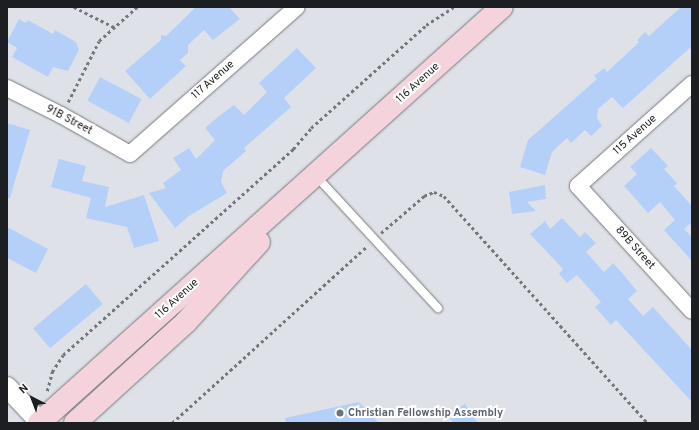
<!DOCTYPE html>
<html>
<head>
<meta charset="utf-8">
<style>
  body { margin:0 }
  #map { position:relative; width:699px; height:430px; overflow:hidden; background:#dee2e8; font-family:Overpass,sans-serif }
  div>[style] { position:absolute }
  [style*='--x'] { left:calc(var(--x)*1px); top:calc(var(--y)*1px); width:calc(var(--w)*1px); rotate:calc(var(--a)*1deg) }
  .building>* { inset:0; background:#b4d0f9; transform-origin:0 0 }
  .path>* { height:2.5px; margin-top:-1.25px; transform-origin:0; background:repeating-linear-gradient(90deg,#75777b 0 3px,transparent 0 6px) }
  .roads { filter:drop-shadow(0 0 1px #76797f) drop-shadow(0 0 1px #76797f) }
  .service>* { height:8px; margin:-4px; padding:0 4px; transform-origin:4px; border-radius:4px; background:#fff }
  .minor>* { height:16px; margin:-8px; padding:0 8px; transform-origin:8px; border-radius:8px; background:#fff }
  .tertiary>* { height:20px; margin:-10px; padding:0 10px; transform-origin:10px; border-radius:10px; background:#fff }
  .secondary>* { height:22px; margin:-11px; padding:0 11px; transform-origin:11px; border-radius:11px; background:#f4d3dd }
  .dots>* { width:11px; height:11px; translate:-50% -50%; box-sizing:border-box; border:2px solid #fff; border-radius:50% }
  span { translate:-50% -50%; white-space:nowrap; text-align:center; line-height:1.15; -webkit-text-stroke:4px #fff; paint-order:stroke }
  .street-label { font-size:11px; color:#1d1e21 }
  .worship-label { font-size:11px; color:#5b616d; font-weight:700 }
  .left { translate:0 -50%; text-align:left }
  .frame { position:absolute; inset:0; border:8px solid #1d1e21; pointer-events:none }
  .north { position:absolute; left:12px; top:378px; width:40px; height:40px; -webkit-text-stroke:3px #fff; paint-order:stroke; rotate:318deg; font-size:11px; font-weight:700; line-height:16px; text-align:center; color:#1d1e21 }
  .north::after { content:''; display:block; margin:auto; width:14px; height:18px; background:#1d1e21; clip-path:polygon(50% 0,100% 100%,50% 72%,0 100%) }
</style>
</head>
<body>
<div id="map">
  <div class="building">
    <div style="clip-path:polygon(196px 7px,229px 7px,240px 19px,213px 40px,204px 30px,188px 45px,188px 53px,180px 60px,186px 66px,150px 99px,125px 71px,161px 40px,161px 35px,166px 36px)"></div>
    <div style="clip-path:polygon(681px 7px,692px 7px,692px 46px,623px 108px,612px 97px,598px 109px,597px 118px,602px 126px,591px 136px,585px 130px,571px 143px,567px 138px,552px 152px,545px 175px,520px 167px,528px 140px,597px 79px,594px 76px,604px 68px,607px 72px,634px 47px,639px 42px,637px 40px,645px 32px,649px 36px)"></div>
    <div style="clip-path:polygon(19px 19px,26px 23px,28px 20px,53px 34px,55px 30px,76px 42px,79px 50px,68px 71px,53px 67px,48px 77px,12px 57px,17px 48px,7px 42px)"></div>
    <div style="clip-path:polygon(297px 48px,316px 68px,284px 98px,291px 107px,244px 148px,246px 151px,223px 171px,221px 182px,227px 193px,189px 216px,175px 228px,149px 193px,166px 188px,163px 183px,181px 170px,173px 158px,189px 148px,196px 159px,215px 140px,205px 128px,219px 116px,234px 105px,244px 115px,267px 92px,259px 83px)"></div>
    <div style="left:100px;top:77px;width:47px;height:27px;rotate:28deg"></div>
    <div style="clip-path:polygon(7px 123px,30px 130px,10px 198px,7px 198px)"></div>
    <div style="clip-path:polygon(651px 148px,668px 166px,664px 169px,677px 183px,674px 186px,692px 206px,692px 222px,684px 229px,692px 237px,692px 261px,664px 230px,675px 220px,660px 202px,648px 213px,624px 186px,637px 174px,630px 167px)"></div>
    <div style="clip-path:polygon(59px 159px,86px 166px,82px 181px,109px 187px,105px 207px,144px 195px,159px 241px,134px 248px,127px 227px,86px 218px,91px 198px,51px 187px)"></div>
    <div style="clip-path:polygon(545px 185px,546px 199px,527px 202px,536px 211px,512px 214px,509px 192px)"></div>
    <div style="clip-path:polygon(562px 218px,580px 237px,585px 232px,596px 243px,586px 252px,604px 272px,613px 263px,623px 274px,637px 291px,628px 299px,643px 316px,653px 307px,692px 350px,692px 402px,616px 320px,611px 325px,595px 307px,601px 302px,577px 275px,567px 283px,559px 274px,563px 269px,530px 234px,545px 221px,550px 229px)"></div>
    <div style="clip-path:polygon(7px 227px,48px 249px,36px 273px,7px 258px)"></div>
    <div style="left:86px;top:284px;width:26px;height:69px;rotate:50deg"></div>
    <div style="clip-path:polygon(359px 402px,379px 423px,286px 423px,285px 418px)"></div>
    <div style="clip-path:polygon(465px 404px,478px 423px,453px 423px,448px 415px)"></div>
  </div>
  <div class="path">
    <div style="--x:74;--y:7;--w:45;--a:26.6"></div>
    <div style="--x:68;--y:102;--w:68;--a:-63.1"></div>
    <div style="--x:99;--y:41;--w:51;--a:-41.8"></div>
    <div style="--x:381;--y:233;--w:57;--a:-40.7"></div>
    <div style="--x:424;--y:196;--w:11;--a:-22"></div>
    <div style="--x:434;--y:192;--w:11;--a:22"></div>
    <div style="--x:444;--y:196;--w:305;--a:48.1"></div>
    <div style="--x:47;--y:391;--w:20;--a:-75"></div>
    <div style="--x:52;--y:372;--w:20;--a:-57"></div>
    <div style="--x:63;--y:355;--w:309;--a:-41.8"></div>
    <div style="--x:293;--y:149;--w:28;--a:-49"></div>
    <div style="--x:311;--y:128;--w:154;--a:-41.8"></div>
    <div style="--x:426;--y:25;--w:33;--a:-33"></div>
    <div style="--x:172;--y:423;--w:263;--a:-42.2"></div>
  </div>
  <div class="roads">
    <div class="service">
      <div style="--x:316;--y:176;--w:180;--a:47.3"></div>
    </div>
    <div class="minor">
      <div style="--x:692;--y:84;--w:153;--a:138.2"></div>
      <div style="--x:578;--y:186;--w:169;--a:47.6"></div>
      <div style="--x:7;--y:88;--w:60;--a:26.6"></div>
      <div style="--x:61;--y:115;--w:79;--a:29.5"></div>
      <div style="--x:130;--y:154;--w:222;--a:-41.4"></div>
    </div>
    <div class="tertiary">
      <div style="--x:7;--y:387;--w:48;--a:46.7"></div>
    </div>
    <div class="secondary">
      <div style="--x:39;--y:423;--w:622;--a:-41.94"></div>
      <div style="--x:75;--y:423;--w:150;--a:-42.3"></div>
      <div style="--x:186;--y:322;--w:108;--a:-47.6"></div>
    </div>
  </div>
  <div class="dots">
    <div style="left:340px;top:413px;background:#6b7280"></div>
  </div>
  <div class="street-label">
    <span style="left:213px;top:80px;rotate:-41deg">117 Avenue</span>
    <span style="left:418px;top:83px;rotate:-42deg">116 Avenue</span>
    <span style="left:69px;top:120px;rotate:28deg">91B Street</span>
    <span style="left:635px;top:135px;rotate:-42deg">115 Avenue</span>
    <span style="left:635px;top:248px;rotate:48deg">89B Street</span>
    <span style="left:177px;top:299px;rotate:-42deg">116 Avenue</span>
  </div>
  <div class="worship-label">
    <span class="left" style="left:348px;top:413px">Christian Fellowship Assembly</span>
  </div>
  <div class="frame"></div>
  <div class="north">N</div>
</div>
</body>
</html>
